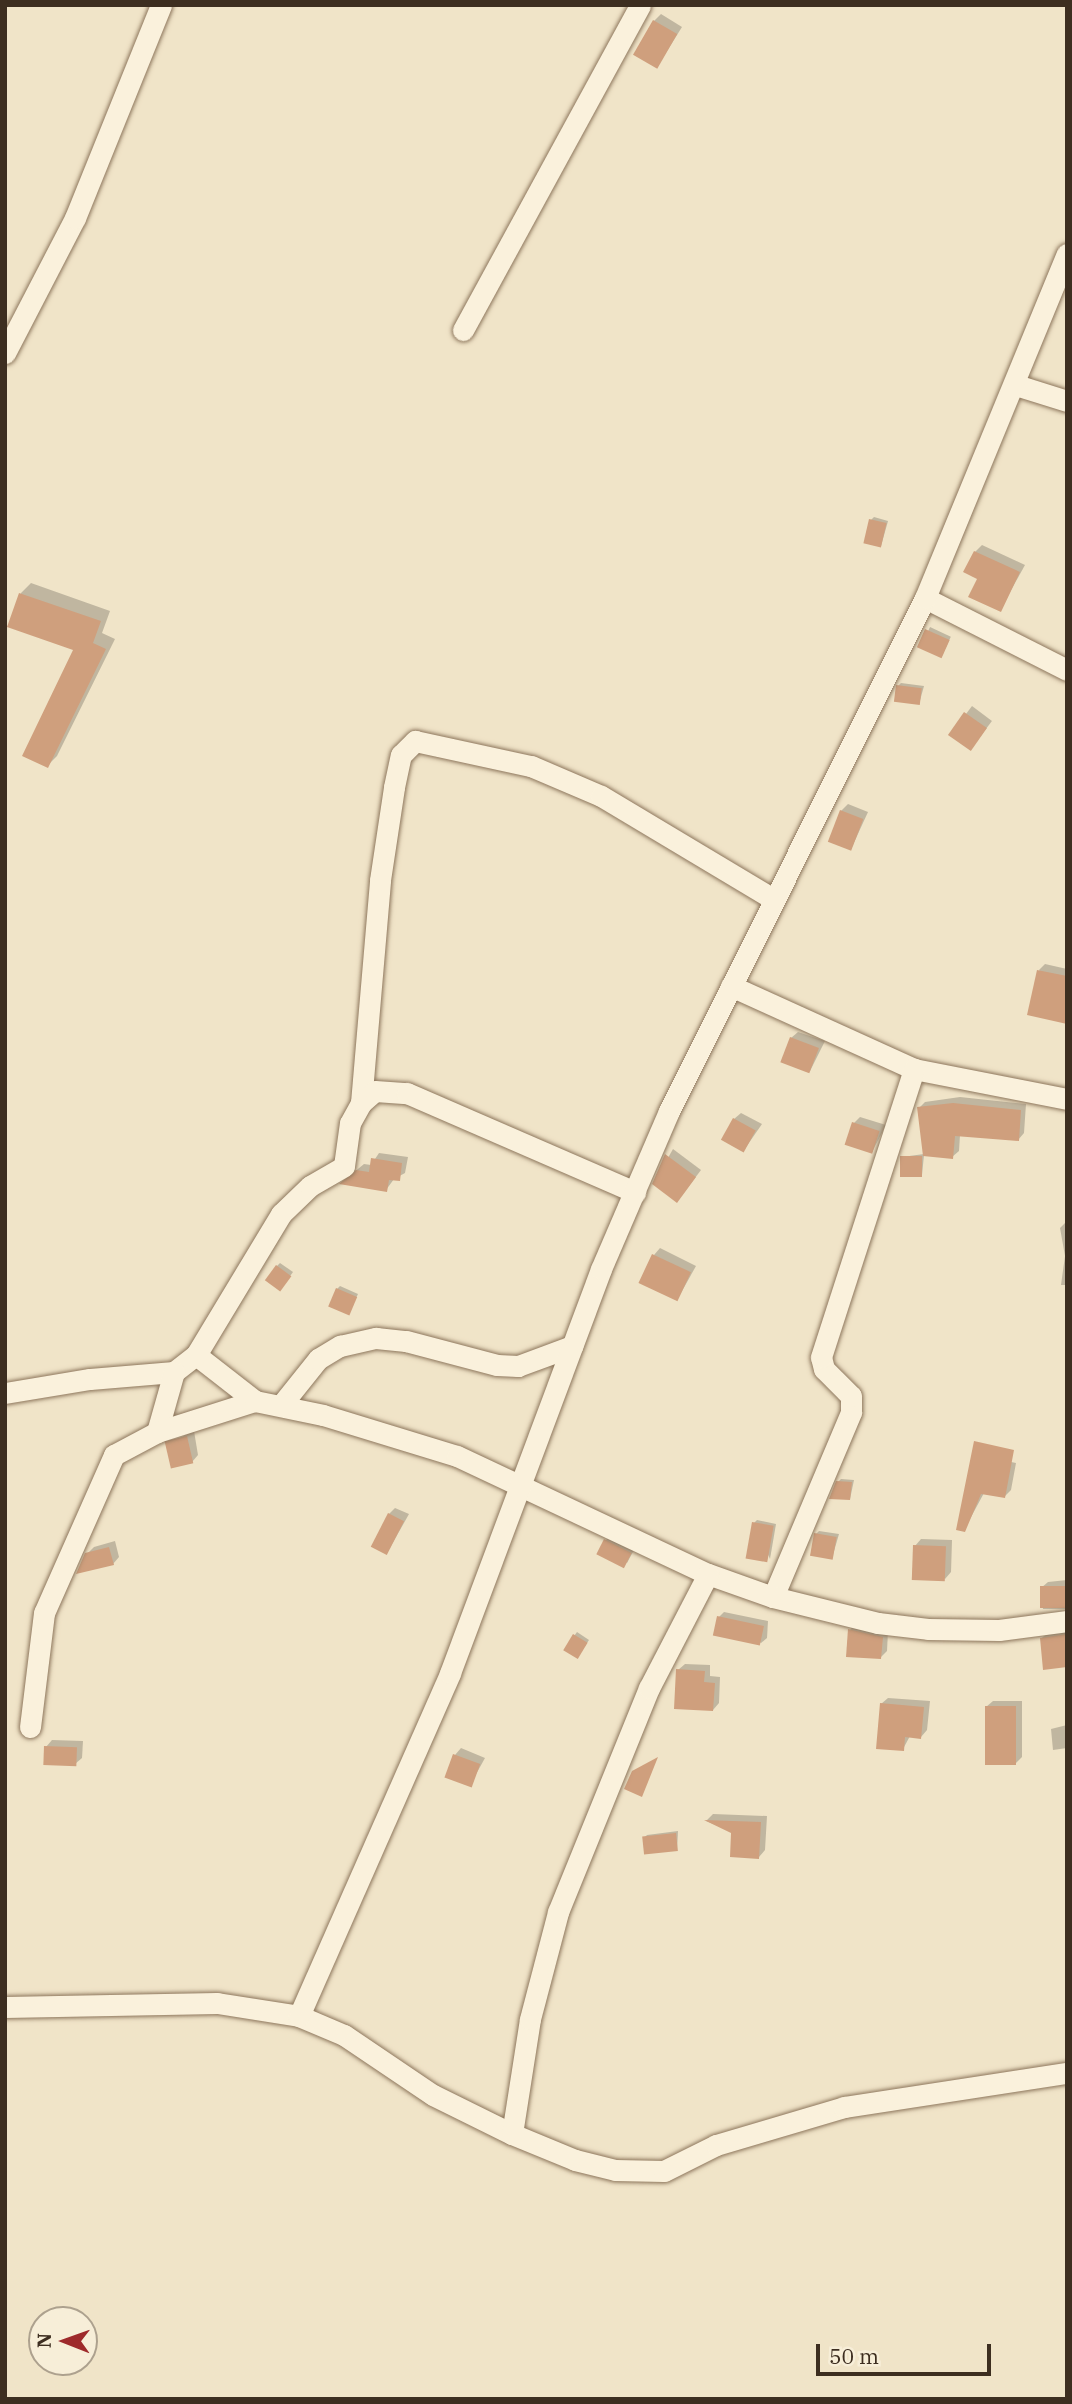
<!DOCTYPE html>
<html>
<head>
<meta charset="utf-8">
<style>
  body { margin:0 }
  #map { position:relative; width:1072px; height:2404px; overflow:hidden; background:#f0e4c8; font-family:"IBM Plex Serif",serif }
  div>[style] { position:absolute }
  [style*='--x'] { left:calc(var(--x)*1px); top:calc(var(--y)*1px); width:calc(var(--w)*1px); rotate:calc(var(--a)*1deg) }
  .shadow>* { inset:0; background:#0003; transform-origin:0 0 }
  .building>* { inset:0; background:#cf9f7d; transform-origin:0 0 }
  .roads { filter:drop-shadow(0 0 2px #8d765c) drop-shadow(0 0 2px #8d765c) }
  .minor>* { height:21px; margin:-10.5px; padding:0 10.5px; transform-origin:10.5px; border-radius:10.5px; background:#faf1dc }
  span { translate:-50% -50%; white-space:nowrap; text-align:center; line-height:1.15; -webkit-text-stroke:5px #f7eed8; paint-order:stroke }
  .frame { position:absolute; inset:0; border:7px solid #3d2e20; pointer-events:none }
  .north { position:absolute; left:28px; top:2306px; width:70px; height:70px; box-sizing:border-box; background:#f7eed8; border:2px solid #ada18e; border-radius:50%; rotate:271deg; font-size:19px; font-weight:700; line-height:28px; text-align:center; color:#3d2e20 }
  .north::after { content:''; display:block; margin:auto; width:24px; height:32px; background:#9e2a2b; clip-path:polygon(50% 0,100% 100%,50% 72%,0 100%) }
  .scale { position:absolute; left:816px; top:2344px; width:175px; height:32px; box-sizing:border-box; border:4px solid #3d2e20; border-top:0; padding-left:9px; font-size:21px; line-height:24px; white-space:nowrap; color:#3d2e20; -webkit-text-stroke:5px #f7eed8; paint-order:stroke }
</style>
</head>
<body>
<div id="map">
  <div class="shadow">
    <div style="clip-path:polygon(661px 14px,682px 27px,657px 67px,654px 21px)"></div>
    <div style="clip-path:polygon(874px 517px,888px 521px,881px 546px,871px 520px)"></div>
    <div style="clip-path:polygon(982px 545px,1025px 565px,1000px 610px,979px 578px,975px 552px)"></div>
    <div style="clip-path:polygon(31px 583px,110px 611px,102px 633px,115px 639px,57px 756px,47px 766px,76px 649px,10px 625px,21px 593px)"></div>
    <div style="left:930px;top:627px;width:23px;height:22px;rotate:25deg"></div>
    <div style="clip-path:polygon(901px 683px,924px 686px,919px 704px,898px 686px)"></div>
    <div style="left:972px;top:706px;width:25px;height:36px;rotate:37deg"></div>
    <div style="clip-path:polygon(848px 804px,868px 812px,851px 849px,841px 811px)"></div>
    <div style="clip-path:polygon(1045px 964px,1067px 969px,1067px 1022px,1039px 970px)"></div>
    <div style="clip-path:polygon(798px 1032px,825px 1041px,810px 1071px,791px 1038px)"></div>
    <div style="clip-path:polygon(960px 1097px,1026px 1104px,1024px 1133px,1018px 1140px,960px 1135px,959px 1151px,952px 1157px,924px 1155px,922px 1175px,902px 1157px,924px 1154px,919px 1108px,925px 1102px)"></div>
    <div style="clip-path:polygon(741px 1113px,762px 1124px,744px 1150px,734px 1119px)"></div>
    <div style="clip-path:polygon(860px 1117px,886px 1125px,872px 1152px,854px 1123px)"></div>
    <div style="clip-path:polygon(673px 1149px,701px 1170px,683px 1194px,654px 1183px)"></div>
    <div style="clip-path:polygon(379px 1153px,408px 1157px,405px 1173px,394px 1179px,386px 1190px,347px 1178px,364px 1164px,371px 1165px)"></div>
    <div style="clip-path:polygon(1065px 1223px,1067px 1285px,1061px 1285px,1065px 1256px,1060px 1228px)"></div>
    <div style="clip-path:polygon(660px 1248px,696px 1266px,677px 1300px,654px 1255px)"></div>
    <div style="clip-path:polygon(280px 1263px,293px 1272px,283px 1286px,277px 1266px)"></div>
    <div style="clip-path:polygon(340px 1286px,358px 1294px,349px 1313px,337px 1289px)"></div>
    <div style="clip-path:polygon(194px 1431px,198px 1455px,192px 1462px,167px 1444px)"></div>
    <div style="clip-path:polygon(978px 1455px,1016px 1463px,1011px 1490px,1004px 1497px,984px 1493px,964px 1530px)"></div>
    <div style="clip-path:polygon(841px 1479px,854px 1480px,850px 1499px,838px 1482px)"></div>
    <div style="clip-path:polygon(395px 1508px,409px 1514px,387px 1553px,389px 1514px)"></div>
    <div style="clip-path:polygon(757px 1520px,776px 1524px,770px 1559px,754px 1523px)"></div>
    <div style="clip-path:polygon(819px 1531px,839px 1534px,832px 1558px,816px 1534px)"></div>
    <div style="clip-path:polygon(608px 1538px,634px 1550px,627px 1563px,605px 1541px)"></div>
    <div style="clip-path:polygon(921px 1539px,952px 1540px,951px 1572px,945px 1579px,915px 1546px)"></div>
    <div style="clip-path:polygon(115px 1541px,119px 1557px,113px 1564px,87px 1554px,94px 1547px)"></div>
    <div style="clip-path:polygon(1067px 1580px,1067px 1609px,1043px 1609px,1041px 1588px,1048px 1582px)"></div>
    <div style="clip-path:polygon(724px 1612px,768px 1621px,767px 1638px,761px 1643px,719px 1617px)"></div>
    <div style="clip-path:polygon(856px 1623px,888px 1631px,887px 1651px,881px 1657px,850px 1630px)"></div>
    <div style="clip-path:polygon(1067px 1628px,1067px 1666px,1042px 1638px,1048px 1632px)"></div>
    <div style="clip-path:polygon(577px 1632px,589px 1640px,579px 1655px,564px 1650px)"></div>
    <div style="clip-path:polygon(685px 1664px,710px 1665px,710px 1676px,720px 1677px,719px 1703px,713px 1710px,678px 1670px)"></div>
    <div style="clip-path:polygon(888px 1698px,930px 1701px,927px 1730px,921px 1737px,910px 1736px,903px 1749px,881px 1704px)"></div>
    <div style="clip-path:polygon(993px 1701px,1022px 1701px,1022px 1757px,1016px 1763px,986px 1707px)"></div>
    <div style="clip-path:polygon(1067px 1725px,1067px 1748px,1053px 1750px,1051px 1729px)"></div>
    <div style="clip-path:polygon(52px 1740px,83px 1741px,82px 1758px,75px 1764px,46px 1747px)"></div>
    <div style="clip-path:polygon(461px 1748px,485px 1758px,470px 1785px,455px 1755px)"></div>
    <div style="clip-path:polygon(713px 1814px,767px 1816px,765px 1850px,759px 1857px,733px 1832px,706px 1821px)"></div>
    <div style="clip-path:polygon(678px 1831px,677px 1850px,644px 1838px,647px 1835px)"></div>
  </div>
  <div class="building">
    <div style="left:653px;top:20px;width:28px;height:40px;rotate:30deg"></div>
    <div style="left:869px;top:519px;width:18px;height:25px;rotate:13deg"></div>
    <div style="clip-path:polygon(974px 551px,1020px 572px,1001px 612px,968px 597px,977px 579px,963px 572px)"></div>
    <div style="clip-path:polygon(19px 593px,101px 621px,93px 643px,106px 649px,48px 768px,22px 756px,73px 650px,7px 627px)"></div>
    <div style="left:925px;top:629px;width:27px;height:20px;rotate:24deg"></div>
    <div style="left:896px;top:685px;width:26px;height:17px;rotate:7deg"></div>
    <div style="left:964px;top:712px;width:28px;height:28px;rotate:35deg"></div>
    <div style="left:840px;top:810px;width:25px;height:34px;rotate:21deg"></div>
    <div style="clip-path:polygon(1037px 970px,1067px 976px,1067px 1024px,1027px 1015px)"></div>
    <div style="left:790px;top:1037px;width:31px;height:27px;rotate:21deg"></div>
    <div style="clip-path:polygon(953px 1103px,1021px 1110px,1019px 1141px,955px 1136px,953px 1159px,923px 1156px,917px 1107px)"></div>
    <div style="left:733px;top:1118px;width:26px;height:25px;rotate:29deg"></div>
    <div style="left:852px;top:1122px;width:29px;height:24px;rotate:18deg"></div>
    <div style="clip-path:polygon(665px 1154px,696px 1177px,677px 1203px,652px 1184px)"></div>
    <div style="left:900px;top:1156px;width:22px;height:21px"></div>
    <div style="clip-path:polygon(371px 1158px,402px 1163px,400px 1181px,389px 1180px,387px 1192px,339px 1184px,356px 1170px,369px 1172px)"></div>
    <div style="left:652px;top:1254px;width:43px;height:32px;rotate:25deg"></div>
    <div style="left:276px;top:1265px;width:19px;height:19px;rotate:36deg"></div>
    <div style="left:336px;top:1288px;width:23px;height:20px;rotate:23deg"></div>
    <div style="left:187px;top:1436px;width:28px;height:23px;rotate:77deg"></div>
    <div style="clip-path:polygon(974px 1441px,1014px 1450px,1005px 1498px,981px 1494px,965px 1532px,956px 1530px)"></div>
    <div style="clip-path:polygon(836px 1481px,852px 1482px,850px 1500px,829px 1499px)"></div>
    <div style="left:388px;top:1513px;width:18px;height:38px;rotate:27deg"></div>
    <div style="left:752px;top:1522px;width:22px;height:37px;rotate:10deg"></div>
    <div style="left:814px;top:1533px;width:23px;height:23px;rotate:10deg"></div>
    <div style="left:604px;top:1539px;width:31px;height:17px;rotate:27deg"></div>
    <div style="left:913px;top:1545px;width:33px;height:35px;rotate:2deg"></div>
    <div style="clip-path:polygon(109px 1547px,114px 1565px,76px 1574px,85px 1553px)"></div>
    <div style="left:1067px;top:1586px;width:22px;height:27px;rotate:90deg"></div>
    <div style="left:717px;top:1616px;width:48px;height:20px;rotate:12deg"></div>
    <div style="clip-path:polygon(848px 1629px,883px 1637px,881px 1659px,846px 1657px)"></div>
    <div style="left:573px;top:1634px;width:17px;height:19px;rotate:31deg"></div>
    <div style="clip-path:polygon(1067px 1634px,1067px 1667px,1043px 1670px,1040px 1638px)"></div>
    <div style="clip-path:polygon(676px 1669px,705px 1671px,704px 1682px,715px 1683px,713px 1711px,674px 1709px)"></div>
    <div style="clip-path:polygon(880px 1703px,924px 1707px,921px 1739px,905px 1737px,904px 1751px,876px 1749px)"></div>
    <div style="left:985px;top:1706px;width:31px;height:59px"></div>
    <div style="left:44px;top:1746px;width:33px;height:19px;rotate:2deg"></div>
    <div style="left:453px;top:1754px;width:29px;height:25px;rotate:20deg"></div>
    <div style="clip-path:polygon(658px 1757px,642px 1797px,624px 1789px,632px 1771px)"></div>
    <div style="clip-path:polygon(704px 1820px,761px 1822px,759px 1859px,730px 1857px,731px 1833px)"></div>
    <div style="left:676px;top:1833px;width:18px;height:34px;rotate:84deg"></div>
  </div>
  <div class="roads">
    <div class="minor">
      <div style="--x:463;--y:330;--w:370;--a:-61.4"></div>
      <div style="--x:5;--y:353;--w:152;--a:-62.6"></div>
      <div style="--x:75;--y:218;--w:230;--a:-68"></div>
      <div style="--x:1016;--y:385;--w:53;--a:17.4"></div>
      <div style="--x:925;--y:598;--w:159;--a:26.9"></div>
      <div style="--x:731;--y:986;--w:201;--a:24.4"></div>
      <div style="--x:914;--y:1069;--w:156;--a:11.1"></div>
      <div style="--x:361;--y:1103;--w:224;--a:-85.1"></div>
      <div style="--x:380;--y:880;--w:94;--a:-81.4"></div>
      <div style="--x:394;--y:787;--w:33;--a:-78"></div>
      <div style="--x:401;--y:755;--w:20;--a:-45"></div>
      <div style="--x:415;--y:741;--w:119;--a:12.2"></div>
      <div style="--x:531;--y:766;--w:76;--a:23.2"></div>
      <div style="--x:601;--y:796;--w:200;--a:30.9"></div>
      <div style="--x:196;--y:1355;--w:75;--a:37.9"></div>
      <div style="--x:5;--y:1393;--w:86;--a:-9.4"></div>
      <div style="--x:90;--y:1379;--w:84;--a:-4.8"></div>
      <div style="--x:174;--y:1372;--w:28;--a:-38"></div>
      <div style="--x:196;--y:1355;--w:165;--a:-58.9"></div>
      <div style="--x:281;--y:1214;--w:40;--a:-44"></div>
      <div style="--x:310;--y:1186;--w:39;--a:-30"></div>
      <div style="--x:344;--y:1166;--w:43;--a:-82.1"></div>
      <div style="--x:350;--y:1123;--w:23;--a:-61"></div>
      <div style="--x:361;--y:1103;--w:18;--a:-41"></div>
      <div style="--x:375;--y:1091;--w:32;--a:4"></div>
      <div style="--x:407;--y:1093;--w:249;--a:23.5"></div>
      <div style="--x:282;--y:1404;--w:58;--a:-51.3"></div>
      <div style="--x:318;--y:1359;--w:26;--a:-31"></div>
      <div style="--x:340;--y:1346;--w:37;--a:-13"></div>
      <div style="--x:376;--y:1338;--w:30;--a:6"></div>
      <div style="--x:406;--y:1341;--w:94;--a:14.8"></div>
      <div style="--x:497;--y:1365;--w:21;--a:3"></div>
      <div style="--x:518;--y:1366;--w:58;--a:-20.3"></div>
      <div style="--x:157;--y:1432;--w:62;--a:-74.2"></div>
      <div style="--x:773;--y:1597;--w:201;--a:-67.1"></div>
      <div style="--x:851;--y:1412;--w:16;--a:-90"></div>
      <div style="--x:851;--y:1396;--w:38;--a:-135"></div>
      <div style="--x:824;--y:1369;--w:12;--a:-104"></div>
      <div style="--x:821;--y:1357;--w:303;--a:-72.1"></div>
      <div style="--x:30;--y:1727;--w:115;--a:-83"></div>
      <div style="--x:44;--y:1613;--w:173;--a:-66.1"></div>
      <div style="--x:114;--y:1455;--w:49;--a:-28.1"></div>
      <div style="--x:157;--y:1432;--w:103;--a:-17.6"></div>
      <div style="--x:255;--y:1401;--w:69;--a:11.6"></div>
      <div style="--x:323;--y:1415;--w:140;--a:17"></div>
      <div style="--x:457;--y:1456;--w:277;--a:25.2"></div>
      <div style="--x:708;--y:1574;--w:69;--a:19.5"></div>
      <div style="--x:773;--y:1597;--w:108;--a:13.9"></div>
      <div style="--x:878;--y:1623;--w:50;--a:6.8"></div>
      <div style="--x:928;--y:1629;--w:71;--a:0.8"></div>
      <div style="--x:999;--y:1630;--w:69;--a:-7.5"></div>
      <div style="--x:5;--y:2007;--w:212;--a:-1.1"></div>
      <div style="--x:217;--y:2003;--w:83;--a:9"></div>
      <div style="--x:299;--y:2016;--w:49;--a:22.9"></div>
      <div style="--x:344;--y:2035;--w:107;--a:34"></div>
      <div style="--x:433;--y:2095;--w:88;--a:26.3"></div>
      <div style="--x:512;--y:2134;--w:68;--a:22.4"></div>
      <div style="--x:575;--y:2160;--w:41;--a:14"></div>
      <div style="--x:615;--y:2170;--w:49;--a:1.2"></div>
      <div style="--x:664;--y:2171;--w:58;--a:-26.6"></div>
      <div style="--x:716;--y:2145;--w:134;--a:-16.5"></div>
      <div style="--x:844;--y:2107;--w:226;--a:-8.7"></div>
      <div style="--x:299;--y:2016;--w:375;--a:-66.2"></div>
      <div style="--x:450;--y:1673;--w:431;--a:-69.5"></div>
      <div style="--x:601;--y:1269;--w:172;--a:-66.7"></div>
      <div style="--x:669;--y:1111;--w:573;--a:-63.48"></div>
      <div style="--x:925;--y:598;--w:372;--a:-67.6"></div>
      <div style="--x:512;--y:2134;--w:116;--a:-81.1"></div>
      <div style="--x:530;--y:2019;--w:111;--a:-75.3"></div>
      <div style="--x:558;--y:1912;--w:242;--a:-67.9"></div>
      <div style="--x:649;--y:1688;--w:128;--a:-62.6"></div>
    </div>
  </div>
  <div class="frame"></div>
  <div class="north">N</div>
  <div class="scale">50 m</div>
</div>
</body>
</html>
